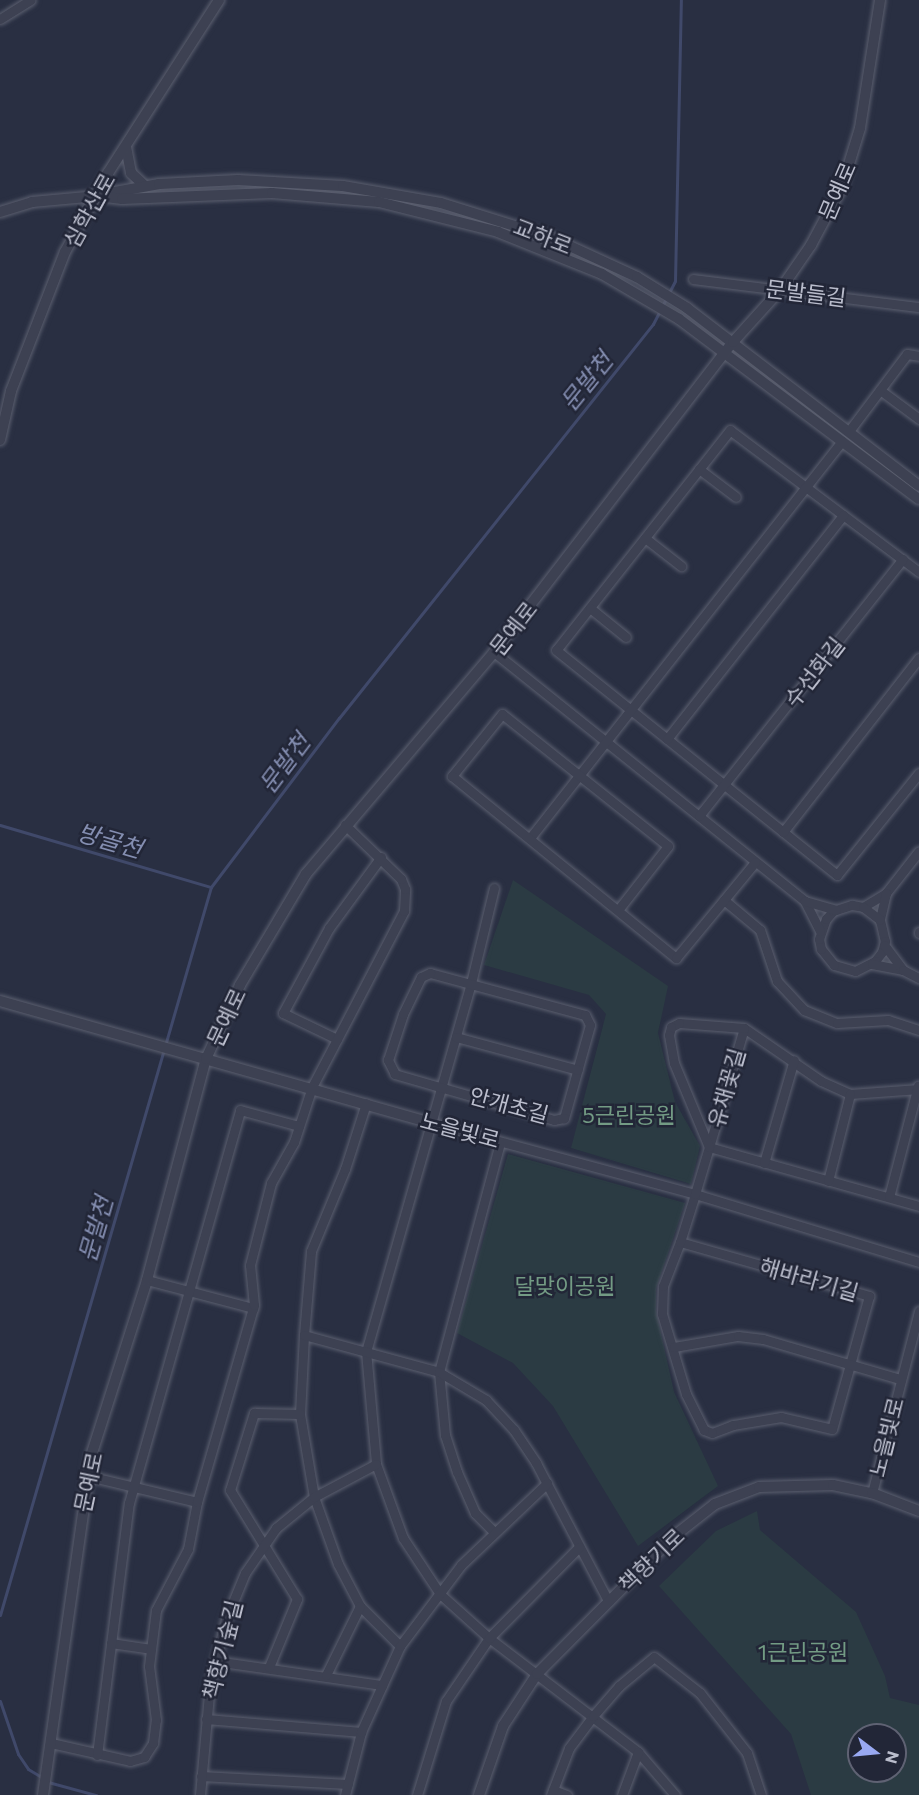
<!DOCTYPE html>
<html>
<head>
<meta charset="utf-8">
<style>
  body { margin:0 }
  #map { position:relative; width:919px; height:1795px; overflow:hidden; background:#292f42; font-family:Commissioner,"Noto Sans KR",sans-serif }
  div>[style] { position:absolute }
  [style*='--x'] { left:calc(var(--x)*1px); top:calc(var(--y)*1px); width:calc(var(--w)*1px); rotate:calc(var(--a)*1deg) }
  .green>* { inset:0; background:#2b3b43 }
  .stream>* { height:3px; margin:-1.5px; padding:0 1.5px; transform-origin:1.5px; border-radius:1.5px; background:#40496a }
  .roads { filter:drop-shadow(0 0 2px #5b5f6f) drop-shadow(0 0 2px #5b5f6f) }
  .minor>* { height:9px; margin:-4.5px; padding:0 4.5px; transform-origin:4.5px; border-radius:4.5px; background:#3d4152 }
  .tertiary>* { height:10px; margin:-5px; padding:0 5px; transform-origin:5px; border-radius:5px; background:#3d4152 }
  span { translate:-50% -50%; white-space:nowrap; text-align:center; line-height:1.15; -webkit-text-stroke:5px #222637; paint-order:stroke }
  .street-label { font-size:22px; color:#babdcc }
  .park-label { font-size:22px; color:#739b84 }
  .water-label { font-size:24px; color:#848eb1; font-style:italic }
  .north { position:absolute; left:847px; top:1723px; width:60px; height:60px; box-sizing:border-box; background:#222637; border:2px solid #5f6273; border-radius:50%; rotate:106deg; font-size:16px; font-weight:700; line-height:24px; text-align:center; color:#babdcc }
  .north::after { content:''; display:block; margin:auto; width:21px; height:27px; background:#99a9f2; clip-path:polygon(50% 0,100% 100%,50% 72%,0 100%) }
</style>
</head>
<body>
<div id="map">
  <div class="green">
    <div style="clip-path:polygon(513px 880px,668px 986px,658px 1033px,675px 1102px,700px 1146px,691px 1184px,571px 1148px,606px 1014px,589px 995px,484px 965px)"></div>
    <div style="clip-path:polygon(508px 1154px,685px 1203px,656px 1289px,656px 1311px,674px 1392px,718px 1486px,638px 1546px,553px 1406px,513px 1363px,457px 1333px)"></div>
    <div style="clip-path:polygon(evenodd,757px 1511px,760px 1530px,856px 1612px,885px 1676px,890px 1698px,919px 1705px,919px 1795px,811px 1795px,791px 1734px,659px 1586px,716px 1531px,757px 1511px,859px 1735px,895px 1735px,895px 1771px,859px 1771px,859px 1735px)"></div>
  </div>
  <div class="stream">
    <div style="--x:0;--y:825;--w:220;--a:16.4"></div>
    <div style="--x:0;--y:1615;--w:758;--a:-73.84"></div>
    <div style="--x:211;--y:887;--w:212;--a:-52.9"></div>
    <div style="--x:339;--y:718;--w:504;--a:-51.45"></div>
    <div style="--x:653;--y:324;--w:48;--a:-62.9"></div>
    <div style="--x:675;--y:281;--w:281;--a:-88.8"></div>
    <div style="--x:0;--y:1701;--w:56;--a:71.2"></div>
    <div style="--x:18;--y:1754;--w:18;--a:56"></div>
    <div style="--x:28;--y:1769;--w:17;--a:31"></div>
    <div style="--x:48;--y:1782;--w:50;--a:15.2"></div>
  </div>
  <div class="roads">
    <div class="minor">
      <div style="--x:0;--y:19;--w:36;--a:-32"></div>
      <div style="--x:693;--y:279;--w:228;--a:7.1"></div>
      <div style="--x:880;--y:390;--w:49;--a:36.6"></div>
      <div style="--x:849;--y:431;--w:96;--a:-53"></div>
      <div style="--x:907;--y:354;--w:12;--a:9"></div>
      <div style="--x:699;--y:469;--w:46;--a:37.1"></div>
      <div style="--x:645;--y:538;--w:46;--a:37.9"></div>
      <div style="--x:919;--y:572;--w:236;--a:-143.1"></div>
      <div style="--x:730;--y:430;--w:280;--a:128.3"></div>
      <div style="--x:556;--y:650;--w:360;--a:38.7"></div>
      <div style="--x:837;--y:875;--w:131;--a:-51.2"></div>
      <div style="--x:590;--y:608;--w:46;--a:38.9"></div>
      <div style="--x:494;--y:652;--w:398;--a:38.7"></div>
      <div style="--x:667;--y:739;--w:285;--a:-51.8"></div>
      <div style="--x:699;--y:816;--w:328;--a:-51.6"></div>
      <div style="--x:783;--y:832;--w:221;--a:-52"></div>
      <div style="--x:530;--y:838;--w:505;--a:-51.84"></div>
      <div style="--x:494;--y:888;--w:98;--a:103.6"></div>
      <div style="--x:471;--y:983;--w:383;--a:105.9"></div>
      <div style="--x:366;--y:1351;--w:113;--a:84.9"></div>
      <div style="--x:376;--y:1464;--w:79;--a:70"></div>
      <div style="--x:403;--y:1538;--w:67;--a:56.5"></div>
      <div style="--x:440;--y:1594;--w:66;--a:41.9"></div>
      <div style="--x:489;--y:1638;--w:188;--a:37.4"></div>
      <div style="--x:638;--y:1752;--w:57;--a:49.3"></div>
      <div style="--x:886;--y:893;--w:53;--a:-51.8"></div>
      <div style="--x:724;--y:900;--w:47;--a:39.8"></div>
      <div style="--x:760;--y:930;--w:54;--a:71.6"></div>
      <div style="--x:777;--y:981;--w:40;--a:47"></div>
      <div style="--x:804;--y:1010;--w:35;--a:22"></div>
      <div style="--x:837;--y:1023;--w:51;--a:-3.4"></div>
      <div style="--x:888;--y:1020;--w:33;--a:18"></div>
      <div style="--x:863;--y:907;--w:27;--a:-31"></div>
      <div style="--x:886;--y:893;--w:28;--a:103"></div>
      <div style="--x:880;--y:920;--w:22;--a:77"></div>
      <div style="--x:885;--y:941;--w:11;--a:105"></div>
      <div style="--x:882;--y:952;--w:11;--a:128"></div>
      <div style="--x:875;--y:961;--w:22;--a:153"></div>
      <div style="--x:855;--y:971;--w:22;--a:-164"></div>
      <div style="--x:834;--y:965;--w:21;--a:-129"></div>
      <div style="--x:821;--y:949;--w:10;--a:-101"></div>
      <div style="--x:819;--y:939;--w:21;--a:-71"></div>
      <div style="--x:826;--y:919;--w:11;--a:-49"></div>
      <div style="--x:833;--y:911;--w:20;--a:-18"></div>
      <div style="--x:852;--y:905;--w:11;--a:10"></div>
      <div style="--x:863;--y:907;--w:21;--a:37"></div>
      <div style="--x:618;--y:910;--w:81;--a:-52"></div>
      <div style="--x:668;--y:846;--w:212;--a:-141.5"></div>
      <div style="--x:502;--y:714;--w:80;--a:128.9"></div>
      <div style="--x:452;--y:776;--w:289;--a:39.1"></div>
      <div style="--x:676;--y:958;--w:124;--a:-50.5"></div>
      <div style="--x:820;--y:931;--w:34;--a:-117"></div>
      <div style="--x:805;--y:901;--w:32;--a:16"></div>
      <div style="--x:919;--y:932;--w:1;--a:90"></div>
      <div style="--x:872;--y:964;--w:32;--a:11"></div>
      <div style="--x:903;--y:970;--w:31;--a:-127"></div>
      <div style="--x:903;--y:970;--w:18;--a:27"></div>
      <div style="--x:430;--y:973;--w:161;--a:15.2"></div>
      <div style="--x:585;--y:1015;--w:11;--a:63"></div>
      <div style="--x:590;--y:1025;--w:97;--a:105.6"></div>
      <div style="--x:564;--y:1118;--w:10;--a:169"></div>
      <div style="--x:554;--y:1120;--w:166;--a:-163.9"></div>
      <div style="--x:395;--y:1074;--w:16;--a:-117"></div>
      <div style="--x:388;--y:1060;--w:48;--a:-71.9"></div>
      <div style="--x:403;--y:1014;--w:41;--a:-64.1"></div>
      <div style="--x:421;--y:977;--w:10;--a:-24"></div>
      <div style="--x:744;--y:1028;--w:93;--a:34.5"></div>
      <div style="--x:821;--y:1081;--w:32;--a:24"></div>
      <div style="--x:850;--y:1094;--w:69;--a:-4.1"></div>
      <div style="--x:456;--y:1037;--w:126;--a:15.1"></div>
      <div style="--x:337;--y:1039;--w:60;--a:-154.3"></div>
      <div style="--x:283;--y:1013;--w:97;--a:-61.6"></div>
      <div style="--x:329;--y:928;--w:88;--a:-53.8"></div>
      <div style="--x:432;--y:1123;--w:272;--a:15.1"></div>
      <div style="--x:695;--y:1194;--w:234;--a:16.9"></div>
      <div style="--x:709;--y:1147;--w:218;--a:15.7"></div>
      <div style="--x:764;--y:1163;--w:107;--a:-73.8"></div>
      <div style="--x:828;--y:1181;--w:90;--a:-75.8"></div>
      <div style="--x:889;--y:1197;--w:115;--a:-75.4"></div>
      <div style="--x:680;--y:1242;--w:197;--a:15.9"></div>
      <div style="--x:869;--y:1296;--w:138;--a:105.5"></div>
      <div style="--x:832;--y:1429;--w:52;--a:-166.8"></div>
      <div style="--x:781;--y:1417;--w:49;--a:170.5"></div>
      <div style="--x:733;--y:1425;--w:22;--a:159"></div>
      <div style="--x:712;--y:1433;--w:9;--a:-159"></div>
      <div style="--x:704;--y:1430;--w:40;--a:-116.6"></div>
      <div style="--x:686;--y:1394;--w:84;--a:-106.7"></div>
      <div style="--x:662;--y:1314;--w:28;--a:-88"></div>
      <div style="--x:663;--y:1286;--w:47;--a:-68.9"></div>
      <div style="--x:680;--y:1242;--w:50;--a:-72.6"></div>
      <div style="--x:695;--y:1194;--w:49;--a:-73.4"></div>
      <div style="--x:709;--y:1147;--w:124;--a:-73.6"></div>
      <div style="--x:744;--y:1028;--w:65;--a:-175.6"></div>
      <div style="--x:679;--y:1023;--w:9;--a:153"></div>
      <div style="--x:671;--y:1027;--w:8;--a:104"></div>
      <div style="--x:669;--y:1035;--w:28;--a:80"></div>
      <div style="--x:674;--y:1063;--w:91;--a:67.4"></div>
      <div style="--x:147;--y:1280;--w:110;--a:14.8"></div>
      <div style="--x:304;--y:1335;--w:84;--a:-85.2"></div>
      <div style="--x:311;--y:1251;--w:89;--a:-67.5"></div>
      <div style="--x:345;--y:1169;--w:69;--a:-72.3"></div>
      <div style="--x:674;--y:1347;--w:65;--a:-9.8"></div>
      <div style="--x:738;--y:1336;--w:25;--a:7"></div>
      <div style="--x:763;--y:1339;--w:143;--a:16.3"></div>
      <div style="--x:88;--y:1476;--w:112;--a:13.4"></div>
      <div style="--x:872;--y:1493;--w:188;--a:-75.5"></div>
      <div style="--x:494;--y:1532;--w:27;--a:-135"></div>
      <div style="--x:475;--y:1513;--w:45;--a:-113.7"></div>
      <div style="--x:457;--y:1472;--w:39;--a:-108"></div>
      <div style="--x:445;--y:1435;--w:63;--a:-95.4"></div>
      <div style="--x:439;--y:1372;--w:238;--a:-75.1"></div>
      <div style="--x:111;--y:1643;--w:40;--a:8.5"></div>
      <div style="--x:400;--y:1646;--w:57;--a:-135"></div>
      <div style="--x:360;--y:1606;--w:47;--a:-117.6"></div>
      <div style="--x:338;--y:1564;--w:71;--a:-109.7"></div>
      <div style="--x:314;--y:1497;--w:84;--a:-99.6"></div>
      <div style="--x:300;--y:1414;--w:79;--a:-87.1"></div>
      <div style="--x:304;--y:1335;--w:140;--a:15.3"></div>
      <div style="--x:439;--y:1372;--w:55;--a:30.8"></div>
      <div style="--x:486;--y:1400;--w:41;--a:47"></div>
      <div style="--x:514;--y:1430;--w:40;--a:56"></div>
      <div style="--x:536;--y:1463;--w:156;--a:62.4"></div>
      <div style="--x:215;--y:1661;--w:169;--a:8.2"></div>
      <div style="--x:269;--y:1667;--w:74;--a:-67.6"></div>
      <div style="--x:297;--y:1599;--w:128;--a:-121.6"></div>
      <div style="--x:230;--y:1490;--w:81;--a:-72.7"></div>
      <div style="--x:254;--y:1413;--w:46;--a:1.2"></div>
      <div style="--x:326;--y:1675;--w:77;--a:-63.8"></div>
      <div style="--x:206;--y:1719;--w:156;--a:4.8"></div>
      <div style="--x:51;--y:1743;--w:81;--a:12.8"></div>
      <div style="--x:130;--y:1761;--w:15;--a:-16"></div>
      <div style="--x:144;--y:1757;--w:17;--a:-57"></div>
      <div style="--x:153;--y:1743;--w:23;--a:-83"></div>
      <div style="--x:156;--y:1720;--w:54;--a:-97.4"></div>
      <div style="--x:149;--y:1666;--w:56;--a:-82.9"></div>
      <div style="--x:156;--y:1610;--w:69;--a:-62.3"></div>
      <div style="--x:188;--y:1549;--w:48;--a:-79.2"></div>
      <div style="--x:197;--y:1502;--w:205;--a:-73.9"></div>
      <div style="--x:254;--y:1305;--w:40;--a:-95.7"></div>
      <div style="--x:250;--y:1265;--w:85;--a:-75.6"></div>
      <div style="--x:271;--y:1183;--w:47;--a:-60.7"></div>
      <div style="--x:294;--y:1142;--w:58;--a:-71.9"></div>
      <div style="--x:312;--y:1087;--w:199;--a:-62.4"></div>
      <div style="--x:404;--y:911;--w:22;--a:-87"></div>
      <div style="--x:405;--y:889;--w:11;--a:-112"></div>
      <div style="--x:401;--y:879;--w:78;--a:-136"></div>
      <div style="--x:97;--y:1755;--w:254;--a:-82.8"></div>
      <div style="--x:129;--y:1503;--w:408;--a:-74.2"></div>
      <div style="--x:240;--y:1110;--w:61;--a:15.2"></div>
      <div style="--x:201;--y:1776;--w:147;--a:3.1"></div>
      <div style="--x:553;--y:1790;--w:15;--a:20"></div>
      <div style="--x:200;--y:1795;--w:113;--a:-84.9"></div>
      <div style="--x:210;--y:1682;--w:65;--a:-75.7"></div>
      <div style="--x:226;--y:1619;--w:50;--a:-67.6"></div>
      <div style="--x:245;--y:1573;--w:55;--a:-55.4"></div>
      <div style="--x:276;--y:1528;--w:49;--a:-39.2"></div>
      <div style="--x:314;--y:1497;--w:70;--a:-28"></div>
      <div style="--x:345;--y:1795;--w:65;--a:-75.7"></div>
      <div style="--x:361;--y:1732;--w:94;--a:-65.6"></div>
      <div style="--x:400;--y:1646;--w:101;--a:-53"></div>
      <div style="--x:461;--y:1565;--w:119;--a:-43.6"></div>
      <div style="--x:417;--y:1795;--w:98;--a:-72.9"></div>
      <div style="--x:446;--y:1701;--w:76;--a:-55.7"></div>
      <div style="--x:489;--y:1638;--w:128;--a:-45.3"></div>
      <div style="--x:551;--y:1795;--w:50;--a:-69"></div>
      <div style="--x:569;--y:1748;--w:40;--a:-53"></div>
      <div style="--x:593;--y:1716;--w:40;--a:-49"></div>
      <div style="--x:619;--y:1686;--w:45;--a:-39.6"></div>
      <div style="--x:654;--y:1657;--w:58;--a:38"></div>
      <div style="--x:700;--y:1693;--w:76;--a:51.9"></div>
      <div style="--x:747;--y:1753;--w:44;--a:71.6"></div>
      <div style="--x:622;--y:1795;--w:46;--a:-69.6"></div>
    </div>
    <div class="tertiary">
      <div style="--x:126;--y:147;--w:26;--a:79"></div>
      <div style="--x:131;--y:173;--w:19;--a:43"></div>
      <div style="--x:104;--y:194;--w:56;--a:-10.3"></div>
      <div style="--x:159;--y:184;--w:79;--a:-2.9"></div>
      <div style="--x:238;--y:180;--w:105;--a:3.3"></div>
      <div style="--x:343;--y:186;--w:99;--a:9.8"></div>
      <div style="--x:441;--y:203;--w:114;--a:17.3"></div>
      <div style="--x:550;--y:237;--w:96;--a:24.7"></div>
      <div style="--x:637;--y:277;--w:59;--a:31.8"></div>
      <div style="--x:687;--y:308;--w:292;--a:37.5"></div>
      <div style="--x:0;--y:212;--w:34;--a:-17"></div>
      <div style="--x:32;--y:202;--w:66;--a:-5.2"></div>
      <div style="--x:98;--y:196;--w:24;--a:7"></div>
      <div style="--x:122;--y:199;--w:150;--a:-2.3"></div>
      <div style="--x:272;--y:193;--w:107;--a:4.8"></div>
      <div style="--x:379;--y:202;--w:123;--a:14.1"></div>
      <div style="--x:498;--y:232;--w:112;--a:22"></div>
      <div style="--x:602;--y:274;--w:89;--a:30.3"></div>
      <div style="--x:679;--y:319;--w:300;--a:36.9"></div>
      <div style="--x:0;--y:440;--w:50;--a:-77.3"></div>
      <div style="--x:11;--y:391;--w:149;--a:-68.8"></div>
      <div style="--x:65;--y:252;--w:90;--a:-61.4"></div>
      <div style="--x:108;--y:173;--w:206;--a:-57.3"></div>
      <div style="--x:0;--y:1001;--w:449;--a:15.8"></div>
      <div style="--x:43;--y:1795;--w:342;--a:-81.9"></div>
      <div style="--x:91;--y:1456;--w:185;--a:-72.3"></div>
      <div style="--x:147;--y:1280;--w:229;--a:-75.1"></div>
      <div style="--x:206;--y:1059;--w:81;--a:-65.3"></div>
      <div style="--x:240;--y:985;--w:129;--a:-59.3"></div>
      <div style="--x:306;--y:874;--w:291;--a:-49.7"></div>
      <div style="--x:494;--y:652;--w:391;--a:-52.4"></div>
      <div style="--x:733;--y:342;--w:70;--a:-47.9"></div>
      <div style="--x:780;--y:290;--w:55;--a:-55.4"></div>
      <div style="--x:811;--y:245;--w:66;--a:-61.9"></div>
      <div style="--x:842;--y:187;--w:62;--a:-73"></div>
      <div style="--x:860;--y:128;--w:130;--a:-81.1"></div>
      <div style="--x:479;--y:1795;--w:73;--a:-70.8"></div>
      <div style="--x:503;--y:1726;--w:62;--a:-56.8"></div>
      <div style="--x:537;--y:1674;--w:193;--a:-45.2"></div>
      <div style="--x:673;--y:1537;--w:53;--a:-38.2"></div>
      <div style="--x:715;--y:1504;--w:47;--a:-21.1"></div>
      <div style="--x:759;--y:1487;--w:74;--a:-1.5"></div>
      <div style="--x:833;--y:1485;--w:40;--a:12"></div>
      <div style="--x:872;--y:1493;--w:50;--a:21"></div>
    </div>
  </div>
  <div class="street-label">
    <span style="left:837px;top:191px;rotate:-67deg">문예로</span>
    <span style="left:89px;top:210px;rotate:-61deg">심학산로</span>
    <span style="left:543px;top:236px;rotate:21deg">교하로</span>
    <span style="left:806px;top:293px;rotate:7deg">문발들길</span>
    <span style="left:513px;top:628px;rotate:-52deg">문예로</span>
    <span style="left:814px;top:672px;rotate:-52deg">수선화길</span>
    <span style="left:226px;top:1017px;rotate:-65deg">문예로</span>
    <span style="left:726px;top:1088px;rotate:-74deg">유채꽃길</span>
    <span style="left:509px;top:1105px;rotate:15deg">안개초길</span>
    <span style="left:460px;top:1130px;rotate:15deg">노을빛로</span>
    <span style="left:809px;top:1279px;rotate:16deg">해바라기길</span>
    <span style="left:886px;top:1437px;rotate:-76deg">노을빛로</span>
    <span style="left:88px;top:1482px;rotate:-78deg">문예로</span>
    <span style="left:651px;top:1560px;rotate:-44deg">책향기로</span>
    <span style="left:222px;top:1650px;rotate:-76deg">책향기숲길</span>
  </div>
  <div class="park-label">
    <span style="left:629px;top:1115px">5근린공원</span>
    <span style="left:565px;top:1286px">달맞이공원</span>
    <span style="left:803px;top:1652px">1근린공원</span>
  </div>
  <div class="water-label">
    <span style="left:586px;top:381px;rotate:-51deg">문발천</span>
    <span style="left:284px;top:763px;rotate:-53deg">문발천</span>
    <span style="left:110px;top:840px;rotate:16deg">방골천</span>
    <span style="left:95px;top:1229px;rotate:-74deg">문발천</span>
  </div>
  <div class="north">N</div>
</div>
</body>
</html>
